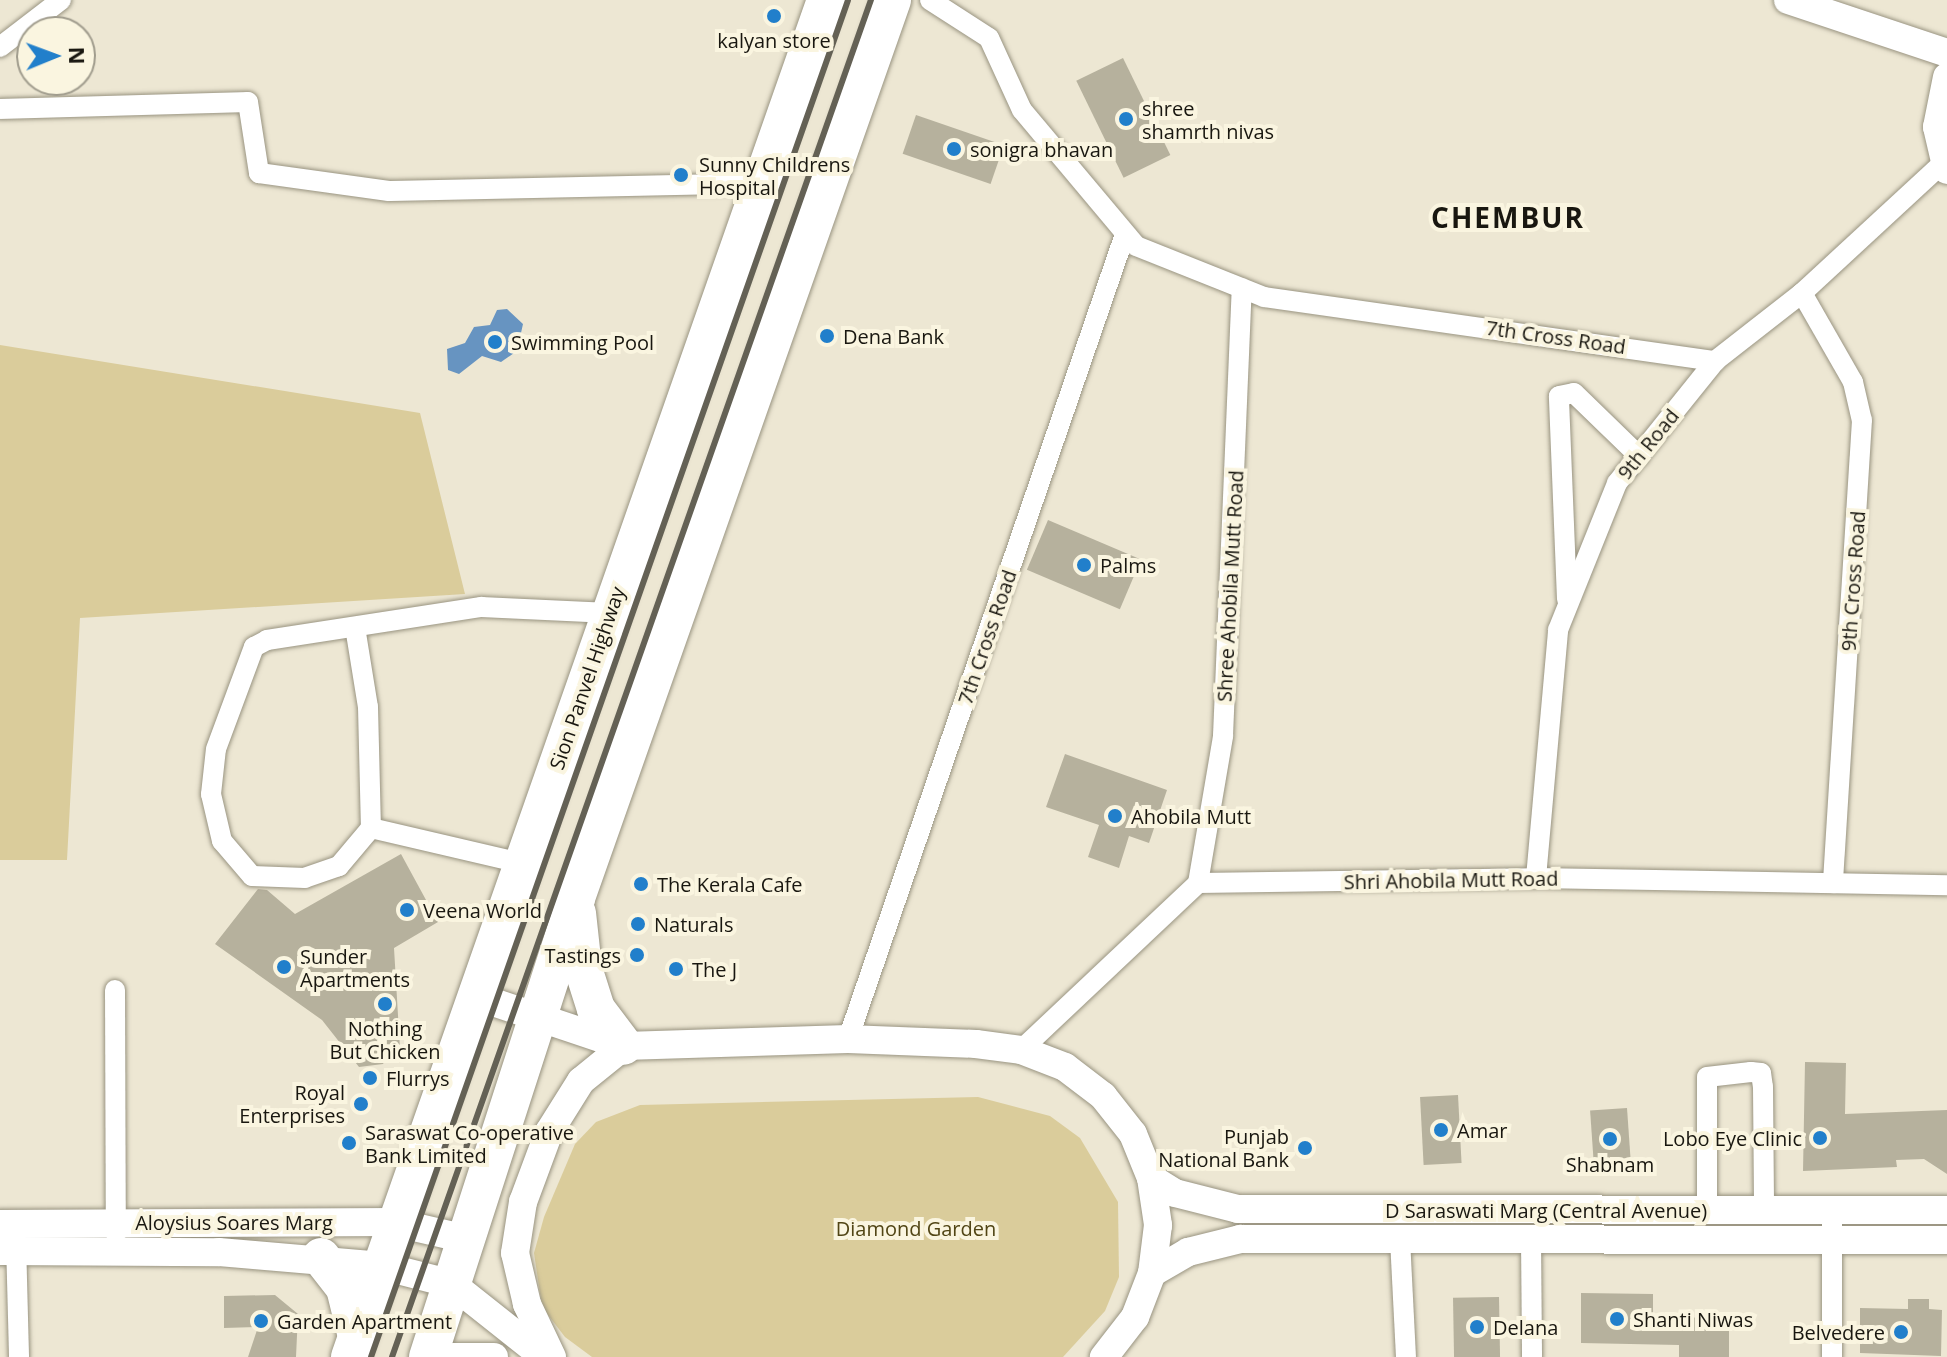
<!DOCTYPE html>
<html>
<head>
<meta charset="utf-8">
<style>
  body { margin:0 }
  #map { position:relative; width:1947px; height:1357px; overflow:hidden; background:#ede7d3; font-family:"Open Sans",sans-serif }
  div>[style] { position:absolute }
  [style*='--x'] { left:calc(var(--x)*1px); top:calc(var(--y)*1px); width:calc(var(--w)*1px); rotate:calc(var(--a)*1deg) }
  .green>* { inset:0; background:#dacc9b }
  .water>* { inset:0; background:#6794c1 }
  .building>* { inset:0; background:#b6b19d; transform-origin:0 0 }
  .roads { filter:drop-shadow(0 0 2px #999481) drop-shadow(0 0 2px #999481) }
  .street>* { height:20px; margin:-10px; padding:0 10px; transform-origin:10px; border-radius:10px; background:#fff }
  .secondary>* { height:28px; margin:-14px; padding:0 14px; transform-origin:14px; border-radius:14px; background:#fff }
  .highway>* { height:38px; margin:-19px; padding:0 19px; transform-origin:19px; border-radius:19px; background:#fff }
  .rail>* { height:6px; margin:-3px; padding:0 3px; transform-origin:3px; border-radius:3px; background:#646155 }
  .dots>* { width:22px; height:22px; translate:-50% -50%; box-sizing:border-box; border:4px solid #faf5e0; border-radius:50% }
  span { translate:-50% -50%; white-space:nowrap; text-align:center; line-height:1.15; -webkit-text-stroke:8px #faf5e0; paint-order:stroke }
  .poi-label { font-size:20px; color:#191710 }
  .left { translate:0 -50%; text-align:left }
  .right { translate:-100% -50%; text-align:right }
  .street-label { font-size:20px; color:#191710 }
  .park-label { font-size:20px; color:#514515 }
  .district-label { font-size:28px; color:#191710; font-weight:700; letter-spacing:2px }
  .north { position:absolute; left:16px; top:16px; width:80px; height:80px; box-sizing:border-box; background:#faf5e0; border:2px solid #a09c8d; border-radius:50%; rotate:89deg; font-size:22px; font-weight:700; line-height:32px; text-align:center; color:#191710 }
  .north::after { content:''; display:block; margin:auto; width:28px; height:36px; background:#217fcb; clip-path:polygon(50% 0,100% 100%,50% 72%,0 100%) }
</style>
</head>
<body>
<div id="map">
  <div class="green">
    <div style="clip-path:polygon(0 345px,420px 413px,465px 594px,80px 618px,67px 860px,0 860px)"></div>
    <div style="clip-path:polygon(978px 1097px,1050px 1116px,1080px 1138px,1118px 1202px,1119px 1277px,1105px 1311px,1063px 1357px,592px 1357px,565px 1337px,542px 1307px,534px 1253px,544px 1217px,575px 1144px,596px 1122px,640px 1105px)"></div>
  </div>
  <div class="water">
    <div style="clip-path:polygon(507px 309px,523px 324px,517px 351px,501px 362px,482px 356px,459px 374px,448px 370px,447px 349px,465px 343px,474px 327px,490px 325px,497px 310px)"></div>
  </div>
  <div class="building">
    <div style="left:1123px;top:58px;width:108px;height:52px;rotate:64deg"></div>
    <div style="left:916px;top:115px;width:93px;height:41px;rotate:19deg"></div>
    <div style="left:1048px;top:520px;width:101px;height:54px;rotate:23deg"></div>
    <div style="clip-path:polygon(1065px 754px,1167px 790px,1149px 843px,1129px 836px,1119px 868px,1088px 857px,1099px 825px,1046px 807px)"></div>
    <div style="clip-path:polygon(401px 854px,438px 922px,394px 948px,400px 1049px,392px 1048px,383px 1064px,359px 1067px,322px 1020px,215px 944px,258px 889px,267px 890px,295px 914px)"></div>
    <div style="clip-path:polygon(1805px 1062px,1846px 1063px,1845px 1114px,1947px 1110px,1947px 1174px,1924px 1159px,1896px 1160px,1897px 1167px,1803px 1171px)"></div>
    <div style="left:1458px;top:1095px;width:68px;height:38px;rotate:87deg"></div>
    <div style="left:1627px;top:1108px;width:59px;height:37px;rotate:86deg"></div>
    <div style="clip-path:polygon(1581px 1293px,1653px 1294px,1653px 1317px,1729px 1318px,1729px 1357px,1679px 1357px,1679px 1345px,1581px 1343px)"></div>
    <div style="clip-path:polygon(275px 1295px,298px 1314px,296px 1357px,248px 1357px,258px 1327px,224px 1328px,224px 1296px)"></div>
    <div style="left:1499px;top:1297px;width:60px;height:46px;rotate:89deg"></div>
    <div style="clip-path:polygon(1908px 1299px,1929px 1299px,1929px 1309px,1942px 1310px,1941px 1356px,1860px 1353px,1860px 1308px,1908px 1309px)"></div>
  </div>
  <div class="roads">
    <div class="street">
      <div style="--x:930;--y:0;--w:70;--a:32.8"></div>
      <div style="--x:989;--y:38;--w:79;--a:65.4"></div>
      <div style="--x:1022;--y:110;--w:177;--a:50"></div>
      <div style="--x:1136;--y:246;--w:138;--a:21.7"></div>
      <div style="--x:1264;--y:297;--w:456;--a:8.1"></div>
      <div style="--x:0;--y:47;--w:77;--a:-37.6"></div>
      <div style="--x:0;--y:109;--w:248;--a:-1.6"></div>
      <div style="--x:248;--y:102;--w:72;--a:81.2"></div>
      <div style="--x:259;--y:173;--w:131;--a:7.9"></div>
      <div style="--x:389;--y:191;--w:372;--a:-1.2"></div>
      <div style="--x:1802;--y:293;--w:103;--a:60.2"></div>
      <div style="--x:1853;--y:382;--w:39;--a:77"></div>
      <div style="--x:1862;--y:420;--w:464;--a:93.6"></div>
      <div style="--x:1567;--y:599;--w:203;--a:-92.3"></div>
      <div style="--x:1559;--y:396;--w:15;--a:-11"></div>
      <div style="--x:1574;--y:393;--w:91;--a:44.1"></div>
      <div style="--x:355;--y:627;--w:81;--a:80.8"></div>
      <div style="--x:368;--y:707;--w:121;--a:88.6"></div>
      <div style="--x:371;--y:828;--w:50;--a:130.1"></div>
      <div style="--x:339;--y:866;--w:36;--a:161"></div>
      <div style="--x:305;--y:878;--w:53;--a:-177.8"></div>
      <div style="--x:252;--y:876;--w:46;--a:-130.6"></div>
      <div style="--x:222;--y:841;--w:48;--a:-103.2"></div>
      <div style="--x:211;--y:794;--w:45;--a:-83.7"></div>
      <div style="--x:216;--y:749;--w:109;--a:-69.6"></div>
      <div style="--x:254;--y:647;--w:15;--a:-28"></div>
      <div style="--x:267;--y:640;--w:217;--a:-8.8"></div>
      <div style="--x:481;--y:607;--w:129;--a:2.7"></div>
      <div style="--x:371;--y:828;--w:155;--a:13.1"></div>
      <div style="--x:1536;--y:878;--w:249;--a:-84.9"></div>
      <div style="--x:1558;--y:630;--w:158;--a:-68.1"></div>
      <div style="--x:1617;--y:483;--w:156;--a:-51.2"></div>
      <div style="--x:1715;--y:361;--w:110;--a:-38"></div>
      <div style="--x:1802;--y:293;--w:192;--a:-42.7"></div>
      <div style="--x:1198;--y:883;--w:149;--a:-80.3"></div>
      <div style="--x:1223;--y:736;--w:448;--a:-87.6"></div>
      <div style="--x:115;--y:990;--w:244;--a:89.8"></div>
      <div style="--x:848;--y:1039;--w:851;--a:-71.01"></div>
      <div style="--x:1021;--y:1050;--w:243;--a:-43.3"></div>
      <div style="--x:1198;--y:883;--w:338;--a:-0.8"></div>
      <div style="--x:1536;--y:878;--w:411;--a:1"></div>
      <div style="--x:1707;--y:1210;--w:133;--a:-90"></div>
      <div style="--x:1707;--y:1077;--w:44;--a:-6.5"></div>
      <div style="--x:1751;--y:1072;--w:10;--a:6"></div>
      <div style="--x:1761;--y:1073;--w:14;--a:82"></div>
      <div style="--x:1763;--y:1087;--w:123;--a:89.5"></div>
      <div style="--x:1832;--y:1210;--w:147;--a:90"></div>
      <div style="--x:1531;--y:1238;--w:119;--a:89.5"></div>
      <div style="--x:1400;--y:1239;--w:118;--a:87.1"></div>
      <div style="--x:16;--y:1241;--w:116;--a:88.5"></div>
    </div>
    <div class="secondary">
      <div style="--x:1788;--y:0;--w:168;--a:18.4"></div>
      <div style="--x:1947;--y:77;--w:51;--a:101.3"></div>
      <div style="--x:1937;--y:127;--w:44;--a:76.9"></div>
      <div style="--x:475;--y:996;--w:157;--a:18.6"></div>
      <div style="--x:624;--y:1046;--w:224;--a:-1.8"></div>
      <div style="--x:848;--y:1039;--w:128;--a:2.2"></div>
      <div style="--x:976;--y:1044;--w:45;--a:7.6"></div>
      <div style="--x:1021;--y:1050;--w:47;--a:21.1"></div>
      <div style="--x:1065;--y:1067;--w:48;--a:37.3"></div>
      <div style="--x:1103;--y:1096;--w:48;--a:51.7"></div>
      <div style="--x:1133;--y:1134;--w:48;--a:67.8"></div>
      <div style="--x:1151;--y:1178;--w:48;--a:81.5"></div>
      <div style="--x:1158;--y:1225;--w:48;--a:97.1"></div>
      <div style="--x:1152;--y:1273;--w:47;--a:111.1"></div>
      <div style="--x:1135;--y:1317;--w:51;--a:127.8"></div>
      <div style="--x:1151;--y:1178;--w:28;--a:32"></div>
      <div style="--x:1175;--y:1193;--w:65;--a:14.3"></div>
      <div style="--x:1238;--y:1209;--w:709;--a:0.08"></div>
      <div style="--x:0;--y:1224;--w:393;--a:-0.3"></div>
      <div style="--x:393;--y:1222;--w:75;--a:13.1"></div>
      <div style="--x:0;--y:1251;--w:219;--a:0.3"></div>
      <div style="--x:219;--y:1252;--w:164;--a:4.9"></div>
      <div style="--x:382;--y:1266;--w:72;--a:14.4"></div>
      <div style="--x:452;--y:1284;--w:117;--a:38.4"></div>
      <div style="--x:1152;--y:1273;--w:42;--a:-30.3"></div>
      <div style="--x:1188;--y:1252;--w:54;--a:-14"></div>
      <div style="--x:1240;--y:1239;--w:707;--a:0.08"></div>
      <div style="--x:453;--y:1357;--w:41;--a:0"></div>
      <div style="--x:552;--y:1357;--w:59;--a:-115.3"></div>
      <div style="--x:527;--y:1304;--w:52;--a:-103.2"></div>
      <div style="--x:515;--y:1253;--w:52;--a:-81.1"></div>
      <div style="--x:523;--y:1202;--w:75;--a:-69.6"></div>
      <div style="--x:549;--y:1132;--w:60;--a:-57.9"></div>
      <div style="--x:581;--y:1081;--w:55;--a:-39.1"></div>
    </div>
    <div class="highway">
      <div style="--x:577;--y:913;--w:55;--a:83.8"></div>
      <div style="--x:583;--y:968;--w:43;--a:72.4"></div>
      <div style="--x:596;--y:1009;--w:46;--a:52.9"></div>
      <div style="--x:321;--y:1257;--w:39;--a:52"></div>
      <div style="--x:345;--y:1288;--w:50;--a:76.2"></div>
      <div style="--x:350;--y:1357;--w:1438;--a:-70.67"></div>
      <div style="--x:428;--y:1357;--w:482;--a:-72.1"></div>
      <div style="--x:576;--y:898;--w:952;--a:-70.61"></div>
    </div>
  </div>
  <div class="rail">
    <div style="--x:371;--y:1357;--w:1438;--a:-70.63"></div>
    <div style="--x:392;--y:1357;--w:1439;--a:-70.56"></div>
  </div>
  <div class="dots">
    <div style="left:774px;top:16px;background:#217fcb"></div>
    <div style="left:1126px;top:119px;background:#217fcb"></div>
    <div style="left:954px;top:149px;background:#217fcb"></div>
    <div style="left:681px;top:175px;background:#217fcb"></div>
    <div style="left:827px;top:336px;background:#217fcb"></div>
    <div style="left:495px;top:342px;background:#217fcb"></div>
    <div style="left:1084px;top:565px;background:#217fcb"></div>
    <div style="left:1115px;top:816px;background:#217fcb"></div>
    <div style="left:641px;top:884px;background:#217fcb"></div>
    <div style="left:407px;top:910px;background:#217fcb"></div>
    <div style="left:638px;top:924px;background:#217fcb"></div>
    <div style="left:637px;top:955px;background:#217fcb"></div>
    <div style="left:284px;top:967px;background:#217fcb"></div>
    <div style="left:676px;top:969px;background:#217fcb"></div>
    <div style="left:385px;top:1004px;background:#217fcb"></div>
    <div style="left:370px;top:1078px;background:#217fcb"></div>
    <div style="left:361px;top:1104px;background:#217fcb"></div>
    <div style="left:1441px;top:1130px;background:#217fcb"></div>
    <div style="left:1820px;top:1138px;background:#217fcb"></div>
    <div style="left:1610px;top:1139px;background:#217fcb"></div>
    <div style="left:349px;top:1143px;background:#217fcb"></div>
    <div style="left:1305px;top:1148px;background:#217fcb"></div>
    <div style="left:1617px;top:1319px;background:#217fcb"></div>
    <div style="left:261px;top:1321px;background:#217fcb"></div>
    <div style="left:1477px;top:1327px;background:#217fcb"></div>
    <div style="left:1901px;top:1332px;background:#217fcb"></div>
  </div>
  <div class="poi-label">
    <span style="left:774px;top:40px">kalyan store</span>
    <span class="left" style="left:1142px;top:120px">shree<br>shamrth nivas</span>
    <span class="left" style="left:970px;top:149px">sonigra bhavan</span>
    <span class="left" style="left:699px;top:176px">Sunny Childrens<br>Hospital</span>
    <span class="left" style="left:843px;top:336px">Dena Bank</span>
    <span class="left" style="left:511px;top:342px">Swimming Pool</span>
    <span class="left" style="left:1100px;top:565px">Palms</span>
    <span class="left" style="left:1131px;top:816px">Ahobila Mutt</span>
    <span class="left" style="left:657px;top:884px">The Kerala Cafe</span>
    <span class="left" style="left:423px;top:910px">Veena World</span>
    <span class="left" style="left:654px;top:924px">Naturals</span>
    <span class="right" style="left:621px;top:955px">Tastings</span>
    <span class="left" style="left:300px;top:968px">Sunder<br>Apartments</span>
    <span class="left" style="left:692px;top:969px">The J</span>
    <span style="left:385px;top:1040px">Nothing<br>But Chicken</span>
    <span class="left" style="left:386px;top:1078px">Flurrys</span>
    <span class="right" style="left:345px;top:1104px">Royal<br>Enterprises</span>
    <span class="left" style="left:1457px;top:1130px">Amar</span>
    <span class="left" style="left:365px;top:1144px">Saraswat Co-operative<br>Bank Limited</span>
    <span class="right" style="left:1289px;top:1148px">Punjab<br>National Bank</span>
    <span class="right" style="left:1802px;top:1138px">Lobo Eye Clinic</span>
    <span style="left:1610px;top:1164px">Shabnam</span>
    <span class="left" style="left:1633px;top:1319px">Shanti Niwas</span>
    <span class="left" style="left:277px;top:1321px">Garden Apartment</span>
    <span class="left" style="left:1493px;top:1327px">Delana</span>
    <span class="right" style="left:1885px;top:1332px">Belvedere</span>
  </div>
  <div class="street-label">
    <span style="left:1556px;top:337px;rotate:8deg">7th Cross Road</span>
    <span style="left:1648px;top:444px;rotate:-51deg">9th Road</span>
    <span style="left:1853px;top:581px;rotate:-86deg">9th Cross Road</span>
    <span style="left:1230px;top:586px;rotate:-87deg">Shree Ahobila Mutt Road</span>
    <span style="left:987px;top:637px;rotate:-71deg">7th Cross Road</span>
    <span style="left:587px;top:678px;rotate:-71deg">Sion Panvel Highway</span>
    <span style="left:1451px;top:880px;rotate:-1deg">Shri Ahobila Mutt Road</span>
    <span style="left:1546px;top:1210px">D Saraswati Marg (Central Avenue)</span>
    <span style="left:234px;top:1222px">Aloysius Soares Marg</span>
  </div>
  <div class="park-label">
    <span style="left:916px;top:1228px">Diamond Garden</span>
  </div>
  <div class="district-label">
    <span style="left:1508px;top:217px">CHEMBUR</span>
  </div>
  <div class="north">N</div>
</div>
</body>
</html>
